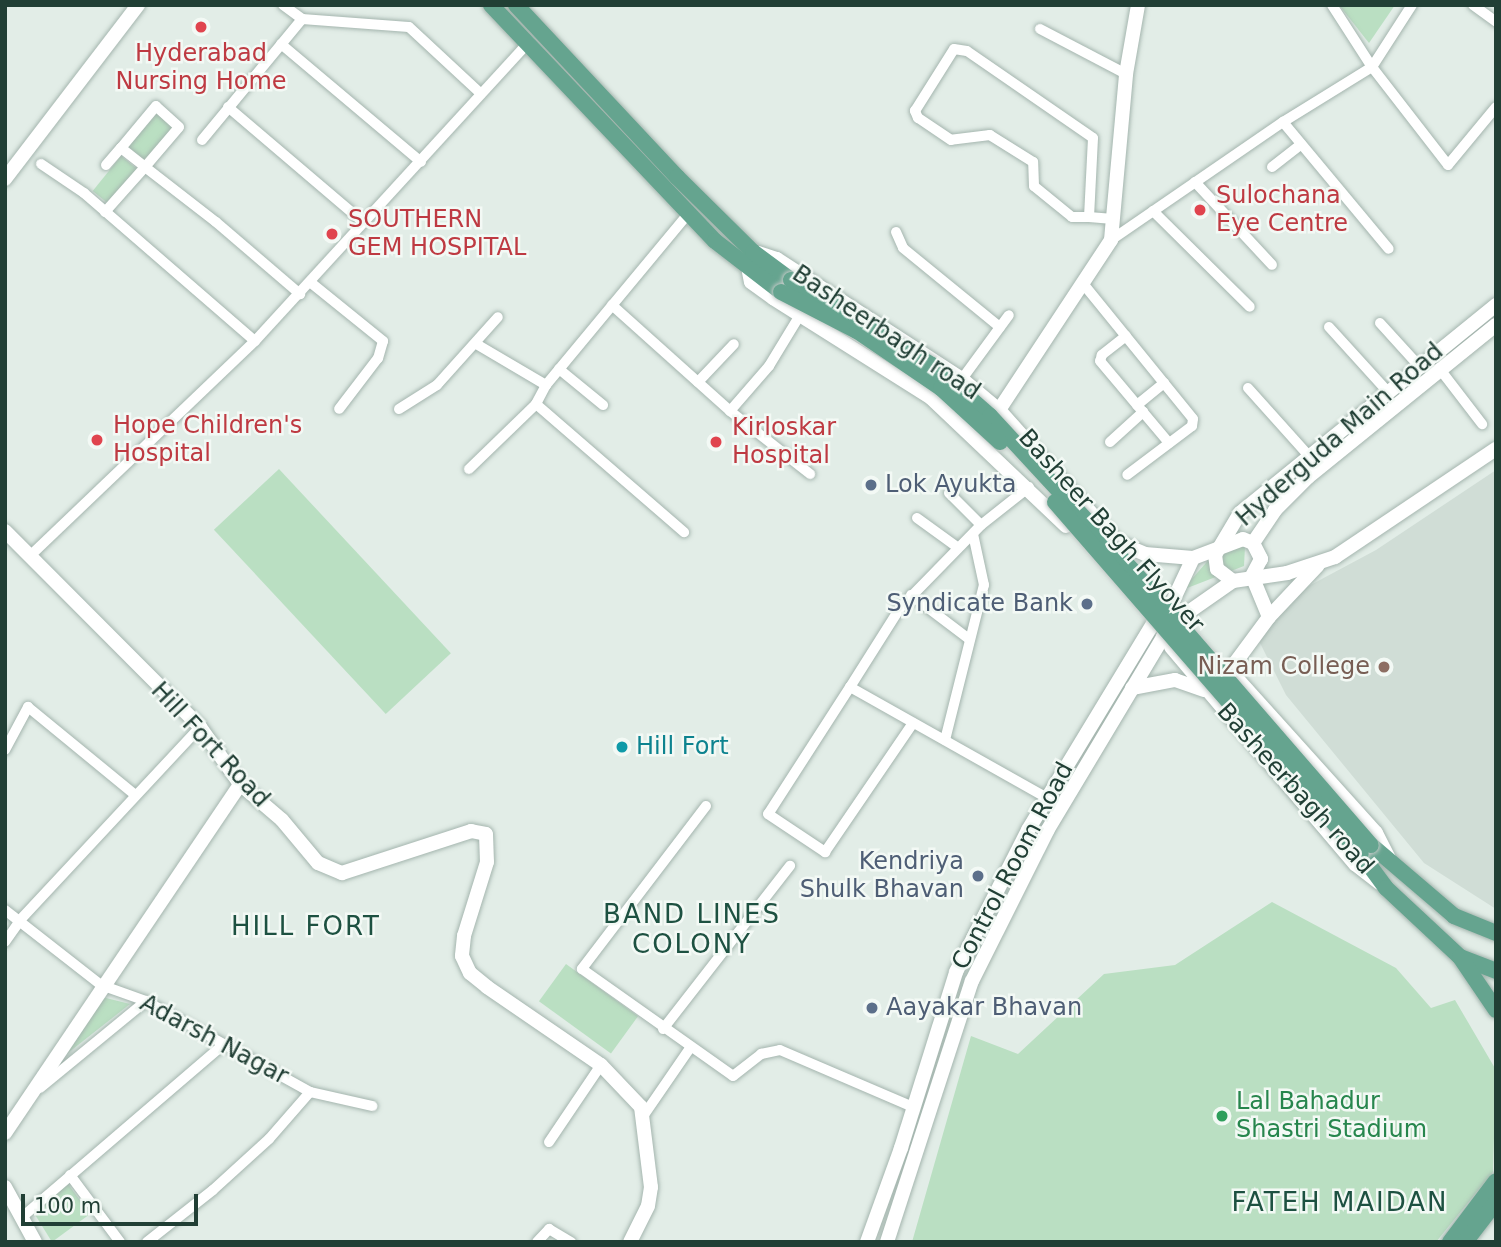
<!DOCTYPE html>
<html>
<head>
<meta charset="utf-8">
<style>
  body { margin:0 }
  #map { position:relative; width:1501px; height:1247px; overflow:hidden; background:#e2ede7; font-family:"DejaVu Sans",sans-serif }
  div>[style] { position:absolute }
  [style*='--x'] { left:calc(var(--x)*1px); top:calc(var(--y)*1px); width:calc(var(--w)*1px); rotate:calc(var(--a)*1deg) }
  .built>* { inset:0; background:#d0ddd6 }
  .green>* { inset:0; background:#badfc2; transform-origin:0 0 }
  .roads { filter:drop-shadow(0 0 2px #a4b5ae) drop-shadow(0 0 2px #a4b5ae) }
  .street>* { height:10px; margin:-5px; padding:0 5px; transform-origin:5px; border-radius:5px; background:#fff }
  .secondary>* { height:14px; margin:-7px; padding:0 7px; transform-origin:7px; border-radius:7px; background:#fff }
  .primary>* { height:16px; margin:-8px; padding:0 8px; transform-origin:8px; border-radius:8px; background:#65a48f }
  .bridges { filter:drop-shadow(0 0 2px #c1c9c6) drop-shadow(0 0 2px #c1c9c6) }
  .primary-bridge>* { height:16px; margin:-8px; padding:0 8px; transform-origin:8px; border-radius:8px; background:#65a48f }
  .dots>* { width:19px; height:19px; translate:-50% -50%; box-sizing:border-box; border:4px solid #f3f9f5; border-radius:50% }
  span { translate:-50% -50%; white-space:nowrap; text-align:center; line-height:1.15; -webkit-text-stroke:5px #f3f9f5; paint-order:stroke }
  .health-label { font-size:24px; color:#be3a42 }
  .left { translate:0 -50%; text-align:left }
  .street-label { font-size:24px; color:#213f35 }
  .service-label { font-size:24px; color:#4e5e75 }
  .right { translate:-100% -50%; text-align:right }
  .education-label { font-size:24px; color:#785e54 }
  .culture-label { font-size:24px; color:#0d838f }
  .leisure-label { font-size:24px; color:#27864d }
  .neighbourhood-label { font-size:26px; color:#1d5141; letter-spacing:2px }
  .frame { position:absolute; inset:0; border:7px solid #213f35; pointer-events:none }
  .scale { position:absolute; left:21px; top:1194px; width:177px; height:32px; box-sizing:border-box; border:4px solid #213f35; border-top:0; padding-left:9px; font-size:21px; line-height:24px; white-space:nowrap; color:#213f35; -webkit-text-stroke:5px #f3f9f5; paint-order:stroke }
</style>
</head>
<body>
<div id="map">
  <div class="built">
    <div style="clip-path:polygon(1496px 470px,1496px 909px,1424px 863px,1286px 695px,1258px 639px,1275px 604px,1376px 550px)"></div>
  </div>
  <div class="green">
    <div style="clip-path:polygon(1339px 5px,1395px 5px,1369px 43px)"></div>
    <div style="left:159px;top:111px;width:23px;height:47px;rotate:41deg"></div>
    <div style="left:121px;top:156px;width:22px;height:45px;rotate:39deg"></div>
    <div style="left:279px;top:469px;width:252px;height:89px;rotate:47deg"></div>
    <div style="clip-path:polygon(1221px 546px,1245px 546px,1244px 566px,1182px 590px)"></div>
    <div style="clip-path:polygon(1272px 902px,1396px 968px,1431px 1008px,1455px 1000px,1496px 1070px,1493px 1172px,1436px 1242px,912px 1242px,971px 1036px,1018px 1054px,1104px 974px,1175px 965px)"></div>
    <div style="left:566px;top:964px;width:89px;height:46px;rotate:36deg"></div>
    <div style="clip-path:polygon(98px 996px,130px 1004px,59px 1060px)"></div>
    <div style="clip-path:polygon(68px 1184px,90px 1214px,52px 1242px,34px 1213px)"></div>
  </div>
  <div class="roads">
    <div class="street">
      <div style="--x:283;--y:5;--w:24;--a:36"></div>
      <div style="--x:302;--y:19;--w:107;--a:4.3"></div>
      <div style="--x:409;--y:27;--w:98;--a:42.9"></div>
      <div style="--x:1332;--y:5;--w:74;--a:57.2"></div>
      <div style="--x:1372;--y:67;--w:124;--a:52.2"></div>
      <div style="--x:1448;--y:165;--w:75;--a:-50.4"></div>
      <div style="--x:1473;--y:5;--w:29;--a:36"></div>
      <div style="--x:1040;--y:29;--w:97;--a:27.6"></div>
      <div style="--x:281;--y:44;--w:183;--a:40.1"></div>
      <div style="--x:228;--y:107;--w:176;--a:40.4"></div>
      <div style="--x:1283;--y:122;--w:165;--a:50.2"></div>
      <div style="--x:202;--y:140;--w:157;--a:-50.4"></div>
      <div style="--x:41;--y:164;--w:52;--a:34"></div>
      <div style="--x:84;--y:193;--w:226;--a:40.9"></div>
      <div style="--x:106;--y:165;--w:23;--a:-49"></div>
      <div style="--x:1272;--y:167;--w:37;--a:-38"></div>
      <div style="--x:1195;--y:182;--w:113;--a:47.1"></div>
      <div style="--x:1153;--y:211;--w:136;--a:44.7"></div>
      <div style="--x:105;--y:212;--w:60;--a:-48.4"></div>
      <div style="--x:145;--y:167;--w:52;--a:-49.6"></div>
      <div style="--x:179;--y:127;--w:31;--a:-138"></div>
      <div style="--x:156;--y:106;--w:55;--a:129.8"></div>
      <div style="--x:121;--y:148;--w:31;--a:38"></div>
      <div style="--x:145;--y:167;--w:90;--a:37.8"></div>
      <div style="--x:216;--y:222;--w:111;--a:40.6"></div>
      <div style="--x:1089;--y:217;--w:17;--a:180"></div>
      <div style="--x:1072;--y:217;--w:49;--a:-140.8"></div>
      <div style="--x:1034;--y:186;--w:24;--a:-92"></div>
      <div style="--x:1033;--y:162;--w:51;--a:-147.9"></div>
      <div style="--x:990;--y:135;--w:39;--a:173"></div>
      <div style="--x:951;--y:140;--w:40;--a:-146"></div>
      <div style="--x:918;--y:118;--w:8;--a:-113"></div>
      <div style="--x:915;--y:111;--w:73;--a:-57.8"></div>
      <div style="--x:954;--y:49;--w:13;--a:9"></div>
      <div style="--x:967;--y:51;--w:153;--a:34.6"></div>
      <div style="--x:1093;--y:138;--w:79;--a:92.9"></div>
      <div style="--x:1089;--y:217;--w:24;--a:5"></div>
      <div style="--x:896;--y:232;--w:17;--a:66"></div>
      <div style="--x:903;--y:248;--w:125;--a:39.2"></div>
      <div style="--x:1111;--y:240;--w:209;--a:-34.5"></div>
      <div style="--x:1283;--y:122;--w:105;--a:-31.7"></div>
      <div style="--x:1372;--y:67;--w:74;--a:-57.2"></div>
      <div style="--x:310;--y:282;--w:94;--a:38.9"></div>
      <div style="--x:383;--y:341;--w:18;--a:106"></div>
      <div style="--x:378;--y:358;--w:64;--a:127.4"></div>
      <div style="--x:1085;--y:286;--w:171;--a:50.9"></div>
      <div style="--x:1193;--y:419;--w:7;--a:98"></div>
      <div style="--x:1192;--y:426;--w:81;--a:143"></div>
      <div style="--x:612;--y:305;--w:159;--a:41.9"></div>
      <div style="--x:730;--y:411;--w:102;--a:38.2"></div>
      <div style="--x:1380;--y:323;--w:58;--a:47.8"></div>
      <div style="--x:1329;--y:327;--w:88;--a:47.8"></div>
      <div style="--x:1126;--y:336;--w:31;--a:142"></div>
      <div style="--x:1102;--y:355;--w:6;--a:108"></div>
      <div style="--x:1100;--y:361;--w:107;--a:49.9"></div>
      <div style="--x:478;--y:345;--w:79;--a:30.5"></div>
      <div style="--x:546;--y:385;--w:21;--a:118"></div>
      <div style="--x:536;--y:404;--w:196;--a:40.9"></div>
      <div style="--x:1439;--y:368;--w:71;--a:52.5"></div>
      <div style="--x:559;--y:369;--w:57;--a:39.3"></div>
      <div style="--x:962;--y:379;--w:79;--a:-53.7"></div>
      <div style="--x:698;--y:382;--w:52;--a:-46.5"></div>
      <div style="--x:546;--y:385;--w:224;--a:-50.3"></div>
      <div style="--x:1248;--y:388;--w:93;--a:48.1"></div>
      <div style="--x:1137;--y:405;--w:35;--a:-39"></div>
      <div style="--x:399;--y:409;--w:45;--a:-32.3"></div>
      <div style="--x:437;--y:385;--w:91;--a:-48.1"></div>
      <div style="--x:730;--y:411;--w:60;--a:-49.1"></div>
      <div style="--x:769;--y:366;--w:60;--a:-58.7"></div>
      <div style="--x:1110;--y:442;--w:45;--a:-42.3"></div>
      <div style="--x:469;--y:469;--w:93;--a:-44.1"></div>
      <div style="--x:1029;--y:487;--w:61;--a:141.6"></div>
      <div style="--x:981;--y:525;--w:116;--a:134.3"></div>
      <div style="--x:900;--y:608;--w:93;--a:122.3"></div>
      <div style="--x:850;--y:687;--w:226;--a:29.4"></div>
      <div style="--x:949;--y:493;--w:45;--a:45"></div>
      <div style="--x:917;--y:518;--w:49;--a:35.9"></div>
      <div style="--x:30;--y:556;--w:311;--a:-43.7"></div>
      <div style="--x:255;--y:341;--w:406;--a:-47.5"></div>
      <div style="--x:911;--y:595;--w:73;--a:37.2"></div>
      <div style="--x:850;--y:687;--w:151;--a:122.8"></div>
      <div style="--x:768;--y:814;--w:69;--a:33.7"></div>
      <div style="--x:825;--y:852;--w:156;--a:-55.7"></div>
      <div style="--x:945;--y:740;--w:160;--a:-75.9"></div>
      <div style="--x:984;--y:585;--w:52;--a:-102.2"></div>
      <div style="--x:5;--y:750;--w:49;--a:-61.9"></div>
      <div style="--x:28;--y:707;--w:139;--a:39.4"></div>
      <div style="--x:706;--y:806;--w:205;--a:127.3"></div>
      <div style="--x:582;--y:969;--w:185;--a:35.3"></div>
      <div style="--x:733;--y:1076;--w:36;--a:-38"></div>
      <div style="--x:761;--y:1054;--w:19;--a:-12"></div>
      <div style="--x:780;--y:1050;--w:145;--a:23.2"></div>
      <div style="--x:5;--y:910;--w:122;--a:38"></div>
      <div style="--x:101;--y:985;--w:48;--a:19.6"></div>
      <div style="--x:146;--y:1001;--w:188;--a:29"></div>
      <div style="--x:310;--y:1092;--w:62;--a:131.1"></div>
      <div style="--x:269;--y:1139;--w:76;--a:137.7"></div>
      <div style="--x:213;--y:1190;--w:84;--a:141.8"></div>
      <div style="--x:5;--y:942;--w:28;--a:-55"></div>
      <div style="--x:21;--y:919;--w:262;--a:-47"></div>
      <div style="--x:663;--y:1029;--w:207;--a:-52.1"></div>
      <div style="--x:40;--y:1088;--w:137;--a:-39.4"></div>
      <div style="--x:310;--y:1092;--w:64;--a:12.7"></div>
      <div style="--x:644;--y:1115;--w:81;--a:-55.5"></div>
      <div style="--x:549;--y:1142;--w:93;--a:-56"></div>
      <div style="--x:70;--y:1175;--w:84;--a:53.3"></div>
      <div style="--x:21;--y:1218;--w:266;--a:-40.6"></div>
      <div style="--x:537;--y:1242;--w:18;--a:-47"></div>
      <div style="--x:549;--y:1229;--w:26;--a:31"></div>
    </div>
    <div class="secondary">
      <div style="--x:5;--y:179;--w:219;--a:-52.6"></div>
      <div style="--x:758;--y:253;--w:20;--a:18"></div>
      <div style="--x:777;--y:259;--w:221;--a:33"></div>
      <div style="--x:962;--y:379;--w:48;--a:40"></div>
      <div style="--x:999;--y:410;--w:177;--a:48.2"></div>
      <div style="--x:748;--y:267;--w:15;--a:79"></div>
      <div style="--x:751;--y:282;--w:27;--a:36"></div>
      <div style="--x:773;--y:298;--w:187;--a:32.3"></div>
      <div style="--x:931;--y:398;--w:186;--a:43.5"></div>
      <div style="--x:999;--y:410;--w:204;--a:-56.6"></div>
      <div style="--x:1111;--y:240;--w:167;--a:-84.8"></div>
      <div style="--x:1126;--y:74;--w:70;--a:-80.1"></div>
      <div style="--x:5;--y:531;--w:276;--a:45.1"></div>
      <div style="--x:200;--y:727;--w:70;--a:54.9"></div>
      <div style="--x:240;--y:784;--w:55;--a:40.6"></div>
      <div style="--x:282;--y:820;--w:56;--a:50.1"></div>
      <div style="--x:318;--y:863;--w:26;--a:23"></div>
      <div style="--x:342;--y:873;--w:136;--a:-18"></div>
      <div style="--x:471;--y:831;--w:15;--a:11"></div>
      <div style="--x:486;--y:834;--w:28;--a:88"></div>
      <div style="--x:487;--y:862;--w:77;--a:107.3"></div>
      <div style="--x:464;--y:936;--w:20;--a:96"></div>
      <div style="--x:462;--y:956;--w:19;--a:65"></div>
      <div style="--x:470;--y:973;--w:22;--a:39"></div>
      <div style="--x:487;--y:987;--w:138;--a:34.4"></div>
      <div style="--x:601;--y:1065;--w:58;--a:46.4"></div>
      <div style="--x:641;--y:1107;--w:81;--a:82.9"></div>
      <div style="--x:651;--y:1187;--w:19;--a:99"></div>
      <div style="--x:648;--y:1206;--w:40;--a:116.6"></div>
      <div style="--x:1117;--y:542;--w:30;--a:23"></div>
      <div style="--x:1145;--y:554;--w:48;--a:4.8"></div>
      <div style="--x:1253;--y:543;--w:40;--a:-56"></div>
      <div style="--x:1275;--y:510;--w:47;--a:-45"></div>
      <div style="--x:1308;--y:477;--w:242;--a:-39"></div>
      <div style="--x:1233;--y:581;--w:20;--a:-143"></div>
      <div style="--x:1217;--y:569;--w:14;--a:-98"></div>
      <div style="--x:1215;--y:555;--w:49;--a:-59.2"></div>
      <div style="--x:1240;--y:513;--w:330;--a:-39.1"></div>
      <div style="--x:1269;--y:617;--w:71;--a:-46.7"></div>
      <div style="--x:1171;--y:647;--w:285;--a:49.7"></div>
      <div style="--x:1355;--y:864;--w:31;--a:38"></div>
      <div style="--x:1232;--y:673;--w:215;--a:48"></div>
      <div style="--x:1376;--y:833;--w:30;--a:63"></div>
      <div style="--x:1224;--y:678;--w:76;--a:-53.6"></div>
      <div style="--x:1269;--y:617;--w:44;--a:-112.5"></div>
      <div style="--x:1132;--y:688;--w:44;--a:-10.5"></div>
      <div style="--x:1175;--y:680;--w:31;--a:19"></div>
      <div style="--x:5;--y:1133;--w:421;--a:-56"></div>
      <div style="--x:5;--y:1187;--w:63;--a:61.4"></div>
      <div style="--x:867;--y:1242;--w:100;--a:-70.1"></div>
      <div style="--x:901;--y:1148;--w:184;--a:-72.6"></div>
      <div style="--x:956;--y:972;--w:159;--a:-63.1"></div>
      <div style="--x:1028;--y:830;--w:241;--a:-58.8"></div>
      <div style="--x:1153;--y:624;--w:26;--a:-47"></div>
      <div style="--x:1171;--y:605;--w:52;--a:-64.9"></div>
      <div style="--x:1193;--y:558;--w:53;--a:-20.8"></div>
      <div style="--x:1243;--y:539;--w:11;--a:22"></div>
      <div style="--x:1253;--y:543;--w:18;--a:63"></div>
      <div style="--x:1261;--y:559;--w:19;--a:118"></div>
      <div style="--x:887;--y:1242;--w:274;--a:-72"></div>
      <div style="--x:972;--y:981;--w:168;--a:-63.4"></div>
      <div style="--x:1047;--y:831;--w:226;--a:-59.1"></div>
      <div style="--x:1163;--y:637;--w:25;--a:-48"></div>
      <div style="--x:1180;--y:618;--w:65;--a:-34.9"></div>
      <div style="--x:1233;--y:581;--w:55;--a:-8.4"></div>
      <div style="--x:1287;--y:573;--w:51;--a:-18.4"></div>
      <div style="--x:1335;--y:557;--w:194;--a:-33.9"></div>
    </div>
    <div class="primary">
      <div style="--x:491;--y:5;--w:325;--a:46.5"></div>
      <div style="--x:715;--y:241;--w:83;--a:37.7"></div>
      <div style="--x:516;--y:5;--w:236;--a:46.9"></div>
      <div style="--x:677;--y:177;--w:107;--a:44.6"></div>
      <div style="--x:753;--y:252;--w:47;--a:36.4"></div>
      <div style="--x:1371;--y:845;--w:109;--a:40.5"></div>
      <div style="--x:1454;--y:916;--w:45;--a:22"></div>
      <div style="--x:1361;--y:854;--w:42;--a:53.7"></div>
      <div style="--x:1386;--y:888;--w:101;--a:43"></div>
      <div style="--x:1460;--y:957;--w:39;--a:21"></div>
      <div style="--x:1460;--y:957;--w:64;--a:55.8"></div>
      <div style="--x:1450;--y:1242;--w:76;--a:-53"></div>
      <div style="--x:1465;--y:1242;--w:51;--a:-52.2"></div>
    </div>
  </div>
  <div class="bridges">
    <div class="primary-bridge">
      <div style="--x:791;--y:280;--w:165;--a:31.1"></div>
      <div style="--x:932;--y:365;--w:77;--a:41.3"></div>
      <div style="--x:990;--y:416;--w:214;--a:47.3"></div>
      <div style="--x:1135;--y:573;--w:360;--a:49.1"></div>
      <div style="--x:781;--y:292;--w:85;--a:27.2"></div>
      <div style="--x:857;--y:331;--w:102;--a:34.2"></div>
      <div style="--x:941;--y:388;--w:80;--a:42.5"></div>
      <div style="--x:1055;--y:502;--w:466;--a:49"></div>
    </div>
  </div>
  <div class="dots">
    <div style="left:201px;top:27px;background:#e0444e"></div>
    <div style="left:1200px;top:210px;background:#e0444e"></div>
    <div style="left:332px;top:234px;background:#e0444e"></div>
    <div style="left:97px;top:440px;background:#e0444e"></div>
    <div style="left:716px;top:442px;background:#e0444e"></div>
    <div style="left:871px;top:485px;background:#5c6f8a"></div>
    <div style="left:1087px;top:604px;background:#5c6f8a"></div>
    <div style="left:1384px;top:667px;background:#8d6e63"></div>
    <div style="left:622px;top:747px;background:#0f9aa8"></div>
    <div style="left:978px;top:876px;background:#5c6f8a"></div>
    <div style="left:872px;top:1008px;background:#5c6f8a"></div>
    <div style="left:1222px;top:1116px;background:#2e9e5b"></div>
  </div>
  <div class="health-label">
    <span style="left:201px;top:68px">Hyderabad<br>Nursing Home</span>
    <span class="left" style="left:1216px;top:210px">Sulochana<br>Eye Centre</span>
    <span class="left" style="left:348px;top:234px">SOUTHERN<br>GEM HOSPITAL</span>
    <span class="left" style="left:113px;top:440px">Hope Children's<br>Hospital</span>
    <span class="left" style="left:732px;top:442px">Kirloskar<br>Hospital</span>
  </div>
  <div class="street-label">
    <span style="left:886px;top:333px;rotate:34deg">Basheerbagh road</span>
    <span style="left:1340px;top:435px;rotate:-41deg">Hyderguda Main Road</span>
    <span style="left:1111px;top:531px;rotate:48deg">Basheer Bagh Flyover</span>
    <span style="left:210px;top:745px;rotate:47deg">Hill Fort Road</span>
    <span style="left:1295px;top:789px;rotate:48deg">Basheerbagh road</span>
    <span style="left:1013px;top:866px;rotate:-62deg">Control Room Road</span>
    <span style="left:214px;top:1040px;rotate:28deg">Adarsh Nagar</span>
  </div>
  <div class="service-label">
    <span class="left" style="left:885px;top:485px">Lok Ayukta</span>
    <span class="right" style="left:1073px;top:604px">Syndicate Bank</span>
    <span class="right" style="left:964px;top:876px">Kendriya<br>Shulk Bhavan</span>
    <span class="left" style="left:886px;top:1008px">Aayakar Bhavan</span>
  </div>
  <div class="education-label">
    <span class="right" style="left:1370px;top:667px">Nizam College</span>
  </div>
  <div class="culture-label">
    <span class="left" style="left:636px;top:747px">Hill Fort</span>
  </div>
  <div class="leisure-label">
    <span class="left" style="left:1236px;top:1116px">Lal Bahadur<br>Shastri Stadium</span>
  </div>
  <div class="neighbourhood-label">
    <span style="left:692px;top:930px">BAND LINES<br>COLONY</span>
    <span style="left:306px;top:927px">HILL FORT</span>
    <span style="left:1340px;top:1203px">FATEH MAIDAN</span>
  </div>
  <div class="frame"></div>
  <div class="scale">100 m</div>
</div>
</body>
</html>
